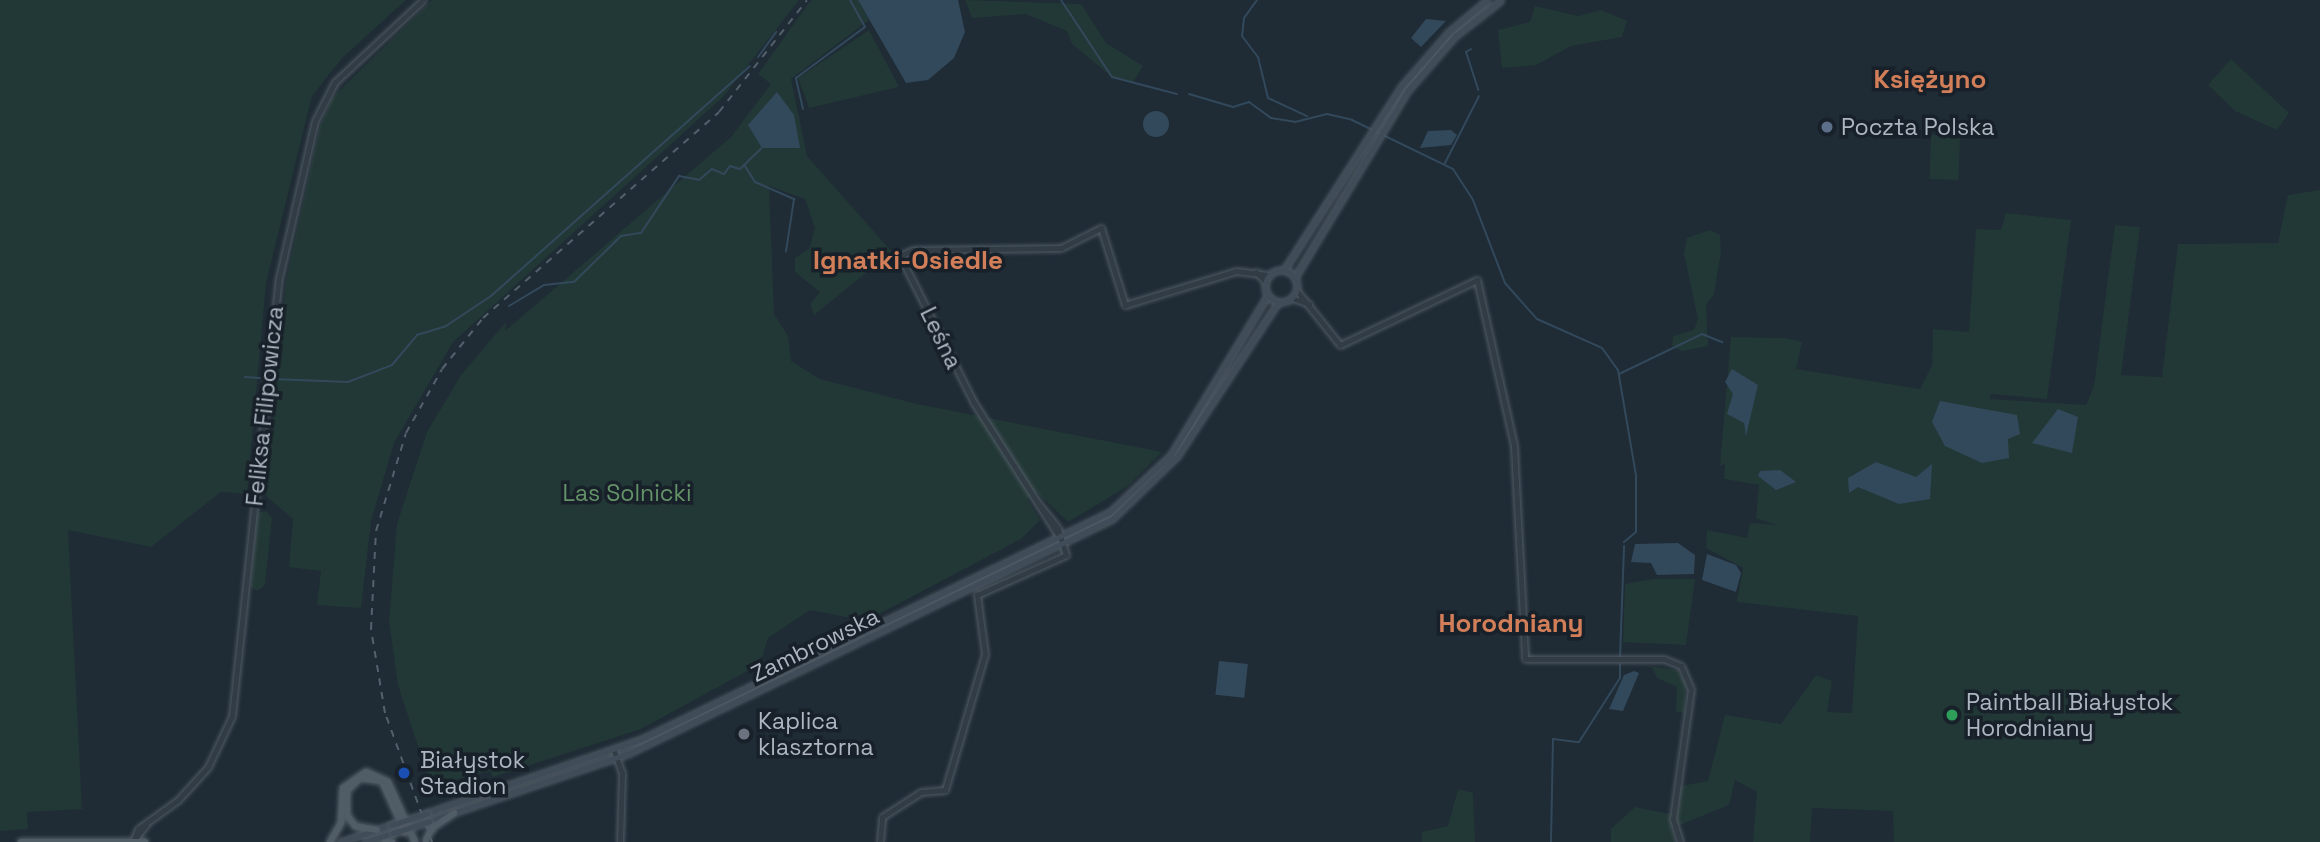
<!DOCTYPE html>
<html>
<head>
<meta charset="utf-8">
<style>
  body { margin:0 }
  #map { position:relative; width:2320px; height:842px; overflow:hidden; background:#1f2b35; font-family:"Space Grotesk",sans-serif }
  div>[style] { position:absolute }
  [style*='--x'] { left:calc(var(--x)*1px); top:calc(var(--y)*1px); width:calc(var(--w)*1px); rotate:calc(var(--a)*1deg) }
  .green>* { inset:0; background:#223836; transform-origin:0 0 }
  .water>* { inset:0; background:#32495c; transform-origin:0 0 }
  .round { border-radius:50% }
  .stream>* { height:2px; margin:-1px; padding:0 1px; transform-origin:1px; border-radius:1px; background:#32495c }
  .roads { filter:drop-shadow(0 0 2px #505a64) drop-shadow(0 0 2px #505a64) }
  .tertiary>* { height:5px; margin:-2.5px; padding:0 2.5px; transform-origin:2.5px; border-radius:2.5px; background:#323c45 }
  .secondary>* { height:5px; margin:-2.5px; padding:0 2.5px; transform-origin:2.5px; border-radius:2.5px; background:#404c58 }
  .secondary>.ring { margin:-2.5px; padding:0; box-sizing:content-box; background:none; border:5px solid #404c58; border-radius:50% }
  .primary>* { height:6px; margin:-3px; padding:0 3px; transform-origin:3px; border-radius:3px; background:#505c66 }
  .rail>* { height:2px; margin-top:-1px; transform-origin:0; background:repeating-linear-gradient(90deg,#54616c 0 7px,transparent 0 14px) }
  .bridges { filter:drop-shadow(0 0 2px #505a64) drop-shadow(0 0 2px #505a64) }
  .secondary-bridge>* { height:5px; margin:-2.5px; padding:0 2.5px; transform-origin:2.5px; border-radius:2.5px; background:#404c58 }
  .primary-bridge>* { height:6px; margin:-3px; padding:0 3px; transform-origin:3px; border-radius:3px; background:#505c66 }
  .dots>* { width:19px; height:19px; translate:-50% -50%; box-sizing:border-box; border:4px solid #182129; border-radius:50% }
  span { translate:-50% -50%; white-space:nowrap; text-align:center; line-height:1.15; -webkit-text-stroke:7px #182129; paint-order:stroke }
  .poi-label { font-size:23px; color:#acb7c3 }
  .left { translate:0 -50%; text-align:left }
  .street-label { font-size:23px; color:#acb7c3 }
  .park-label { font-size:23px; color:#649269 }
  .quarter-label { font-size:26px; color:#d17e59; font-weight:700 }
</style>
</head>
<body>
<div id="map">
  <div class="green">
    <div style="clip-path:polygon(0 0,406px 0,343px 57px,312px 96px,266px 283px,247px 494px,221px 492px,151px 547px,68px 530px,82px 809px,27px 812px,28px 829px,0 831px)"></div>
    <div style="clip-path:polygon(432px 0,799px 0,723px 97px,453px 342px,394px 443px,371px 521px,361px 608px,317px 605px,321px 571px,289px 567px,293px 519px,266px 496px,286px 281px,320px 126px,332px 98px)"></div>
    <div style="clip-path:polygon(811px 0,858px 0,869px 20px,791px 79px,807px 156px,892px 252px,814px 315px,810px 304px,820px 292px,795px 272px,795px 258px,809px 249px,815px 228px,805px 199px,769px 186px,774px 314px,788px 336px,791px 361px,820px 379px,917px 404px,1162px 452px,1128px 486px,1068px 522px,1036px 492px,1027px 499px,1040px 520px,1021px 539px,866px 621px,810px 610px,768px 638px,760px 664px,641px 729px,493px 777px,490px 771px,431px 786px,398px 685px,389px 621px,397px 524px,427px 432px,461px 375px,506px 322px,505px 331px,731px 137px,771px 84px,758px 74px)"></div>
    <div style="clip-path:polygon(965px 0,1081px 4px,1106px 43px,1143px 66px,1133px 82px,1112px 77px,1072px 44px,1067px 31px,1026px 14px,972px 18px)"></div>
    <div style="clip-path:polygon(1535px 6px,1578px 16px,1601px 10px,1627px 21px,1622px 37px,1571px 46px,1536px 65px,1502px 68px,1498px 30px,1530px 22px)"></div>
    <div style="clip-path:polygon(869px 30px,899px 87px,809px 108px,798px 78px)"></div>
    <div style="clip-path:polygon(2231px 59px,2289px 113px,2277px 130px,2235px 111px,2208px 85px)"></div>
    <div style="left:1931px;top:135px;width:29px;height:44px;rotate:2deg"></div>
    <div style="clip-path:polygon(2320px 190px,2320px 842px,1894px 842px,1893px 811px,1812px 808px,1810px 842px,1753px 842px,1757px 792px,1735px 780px,1729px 805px,1672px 828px,1676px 842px,1611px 842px,1611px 829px,1635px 807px,1676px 815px,1681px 786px,1708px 781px,1725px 715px,1781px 724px,1816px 675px,1832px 681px,1827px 712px,1852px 713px,1858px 616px,1737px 602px,1743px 568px,1706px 548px,1707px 530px,1747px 538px,1750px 523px,1777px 525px,1756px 518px,1759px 485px,1724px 479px,1725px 464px,1720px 466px,1731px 337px,1787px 338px,1802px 342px,1796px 369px,1920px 389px,1932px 365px,1933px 329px,1969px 332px,1976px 229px,2001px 230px,2006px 213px,2071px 220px,2047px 399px,1991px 394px,1990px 399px,2086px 405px,2094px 386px,2115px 225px,2140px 227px,2121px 375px,2162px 377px,2178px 244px,2278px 243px,2288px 195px)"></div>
    <div style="clip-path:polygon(1710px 230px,1720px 235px,1721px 252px,1714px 294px,1706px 305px,1708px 346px,1682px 351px,1672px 346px,1673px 336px,1694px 330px,1698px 319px,1684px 254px,1687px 238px)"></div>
    <div style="clip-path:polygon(266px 511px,272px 518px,265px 585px,257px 591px,251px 587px,257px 513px)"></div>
    <div style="clip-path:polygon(1653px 579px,1695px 579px,1686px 645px,1623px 642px,1625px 584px)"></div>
    <div style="clip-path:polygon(1628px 663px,1677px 670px,1686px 683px,1684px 713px,1676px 712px,1677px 687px,1657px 678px,1652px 667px)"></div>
    <div style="clip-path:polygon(1458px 789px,1473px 793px,1475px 842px,1422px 842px,1422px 832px,1448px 826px)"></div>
  </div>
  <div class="water">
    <div style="clip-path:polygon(858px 0,958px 0,965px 32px,954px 58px,928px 80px,906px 83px)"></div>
    <div style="clip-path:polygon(1426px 19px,1446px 21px,1421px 47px,1411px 38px)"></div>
    <div style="clip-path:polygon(777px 92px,794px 115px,800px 148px,762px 148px,748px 125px)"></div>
    <div class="round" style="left:1143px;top:111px;width:26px;height:26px"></div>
    <div style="clip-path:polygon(1428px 131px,1451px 130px,1457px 135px,1451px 145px,1420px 148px)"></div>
    <div style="clip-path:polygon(1732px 369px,1758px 385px,1746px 436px,1744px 423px,1727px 414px,1733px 394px,1725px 382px)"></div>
    <div style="clip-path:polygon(1940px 401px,2017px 415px,2020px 434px,2008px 439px,2009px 458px,1982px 463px,1945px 446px,1932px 422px)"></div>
    <div style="clip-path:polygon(2058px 409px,2078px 417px,2072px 453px,2032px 443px)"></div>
    <div style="clip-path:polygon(1876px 462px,1916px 477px,1932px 464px,1930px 499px,1899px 504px,1858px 487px,1849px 493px,1848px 478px)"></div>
    <div style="clip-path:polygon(1780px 470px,1796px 482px,1776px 490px,1758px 476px,1760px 471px)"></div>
    <div style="clip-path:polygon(1678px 543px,1695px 555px,1694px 574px,1657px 575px,1651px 563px,1631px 562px,1635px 544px)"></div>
    <div style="clip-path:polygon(1707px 554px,1736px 565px,1741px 573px,1736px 592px,1702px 580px)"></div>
    <div style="left:1219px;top:661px;width:29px;height:34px;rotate:6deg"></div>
    <div style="clip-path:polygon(1634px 671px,1639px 673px,1623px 711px,1609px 709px,1624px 675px)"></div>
  </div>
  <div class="stream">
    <div style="--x:1061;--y:0;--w:92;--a:56.5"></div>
    <div style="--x:1112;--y:77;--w:67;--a:14.7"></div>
    <div style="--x:1257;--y:0;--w:22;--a:126"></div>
    <div style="--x:1244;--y:18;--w:18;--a:96"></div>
    <div style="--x:1242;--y:36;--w:26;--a:53"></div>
    <div style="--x:1258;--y:57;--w:42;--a:76.3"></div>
    <div style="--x:1268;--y:98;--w:43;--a:24.8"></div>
    <div style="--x:1471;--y:49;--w:6;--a:149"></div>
    <div style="--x:1466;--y:52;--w:40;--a:72"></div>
    <div style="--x:758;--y:57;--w:31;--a:-54"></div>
    <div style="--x:1189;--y:94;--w:46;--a:16.5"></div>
    <div style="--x:1233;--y:107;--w:17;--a:-17"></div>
    <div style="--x:1249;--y:102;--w:27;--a:36"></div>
    <div style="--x:1271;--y:118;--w:24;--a:9"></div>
    <div style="--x:1295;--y:122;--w:33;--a:-14"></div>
    <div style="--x:1327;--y:114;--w:26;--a:13"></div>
    <div style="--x:1352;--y:120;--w:112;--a:25.9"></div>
    <div style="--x:1453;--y:169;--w:37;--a:57"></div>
    <div style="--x:1473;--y:200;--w:89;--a:68.9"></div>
    <div style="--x:1505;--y:283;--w:48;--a:48.4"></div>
    <div style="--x:1537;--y:319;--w:71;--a:24"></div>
    <div style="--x:1602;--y:348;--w:27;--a:54"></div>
    <div style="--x:1618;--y:370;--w:107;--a:80.3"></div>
    <div style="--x:1636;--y:475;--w:57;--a:90"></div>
    <div style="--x:1636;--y:532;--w:16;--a:140"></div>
    <div style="--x:803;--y:109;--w:32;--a:-103"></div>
    <div style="--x:796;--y:78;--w:86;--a:-36.5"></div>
    <div style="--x:865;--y:27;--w:31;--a:-119"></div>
    <div style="--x:1445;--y:163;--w:75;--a:-63.1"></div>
    <div style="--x:745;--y:166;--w:19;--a:58"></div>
    <div style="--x:755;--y:182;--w:43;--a:23.6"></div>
    <div style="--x:794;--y:199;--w:53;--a:98.7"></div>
    <div style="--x:509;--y:306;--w:41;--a:-31"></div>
    <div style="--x:544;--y:285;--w:30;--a:-6"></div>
    <div style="--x:574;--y:282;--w:66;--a:-44.4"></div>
    <div style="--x:621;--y:236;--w:20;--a:-9"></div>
    <div style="--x:641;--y:233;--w:69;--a:-56.3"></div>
    <div style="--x:679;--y:176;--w:20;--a:11"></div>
    <div style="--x:699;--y:180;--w:17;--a:-40"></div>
    <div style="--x:712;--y:169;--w:13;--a:23"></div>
    <div style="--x:724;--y:174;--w:10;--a:-53"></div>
    <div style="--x:730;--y:166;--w:10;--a:17"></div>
    <div style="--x:740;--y:169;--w:32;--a:-44"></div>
    <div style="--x:1619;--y:374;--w:92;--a:-25.7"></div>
    <div style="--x:1702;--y:334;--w:22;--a:22"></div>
    <div style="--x:245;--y:377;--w:15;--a:4"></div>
    <div style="--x:263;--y:378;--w:2;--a:0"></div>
    <div style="--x:272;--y:379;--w:76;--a:2.3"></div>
    <div style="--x:348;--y:382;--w:47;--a:-21.1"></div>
    <div style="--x:392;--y:365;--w:39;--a:-50"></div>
    <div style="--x:417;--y:335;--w:30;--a:-17"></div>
    <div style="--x:446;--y:326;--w:54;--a:-33.7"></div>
    <div style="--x:491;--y:296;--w:346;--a:-41.6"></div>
    <div style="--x:1620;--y:657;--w:111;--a:-87.9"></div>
    <div style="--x:1551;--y:842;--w:103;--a:-88.9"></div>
    <div style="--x:1553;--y:739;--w:26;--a:7"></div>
    <div style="--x:1579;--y:742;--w:76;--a:-57.4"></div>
    <div style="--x:1620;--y:678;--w:14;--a:-90"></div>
  </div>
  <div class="roads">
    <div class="tertiary">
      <div style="--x:1256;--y:272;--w:14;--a:45"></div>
      <div style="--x:1297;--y:291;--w:69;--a:51.5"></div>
      <div style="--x:1340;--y:345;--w:152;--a:-25.4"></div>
      <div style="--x:1477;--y:280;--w:170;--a:77.4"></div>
      <div style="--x:1514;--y:446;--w:213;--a:87"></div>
      <div style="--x:1525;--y:659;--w:139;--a:0"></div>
      <div style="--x:1664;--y:659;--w:18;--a:22"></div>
      <div style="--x:1681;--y:666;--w:25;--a:67"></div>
      <div style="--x:1691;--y:689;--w:131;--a:97.9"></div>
      <div style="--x:1673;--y:819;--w:24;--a:73"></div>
      <div style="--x:1292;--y:298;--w:18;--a:19"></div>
      <div style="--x:1060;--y:538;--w:160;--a:-122.5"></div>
      <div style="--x:974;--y:403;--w:165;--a:-116.7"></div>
      <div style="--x:900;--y:256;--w:14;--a:-25"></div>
      <div style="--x:913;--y:250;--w:148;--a:-0.8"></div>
      <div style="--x:1061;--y:248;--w:45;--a:-26.6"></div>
      <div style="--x:1101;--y:228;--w:81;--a:72.7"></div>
      <div style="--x:1125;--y:305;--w:116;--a:-17"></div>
      <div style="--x:1236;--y:271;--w:34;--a:7"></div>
      <div style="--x:614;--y:751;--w:23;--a:70"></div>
      <div style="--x:622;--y:773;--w:69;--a:91.7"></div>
      <div style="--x:133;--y:841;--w:21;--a:-51"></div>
      <div style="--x:133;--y:842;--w:14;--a:-69"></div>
      <div style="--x:138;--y:829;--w:49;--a:-35.9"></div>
      <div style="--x:178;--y:800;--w:45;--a:-47.7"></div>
      <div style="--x:208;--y:767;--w:56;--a:-64.8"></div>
      <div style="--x:232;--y:716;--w:441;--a:-83.9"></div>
      <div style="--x:279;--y:278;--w:161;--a:-77.1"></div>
      <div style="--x:315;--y:121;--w:44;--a:-62.9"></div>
      <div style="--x:335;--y:82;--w:120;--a:-43"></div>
      <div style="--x:880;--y:842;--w:25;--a:-85"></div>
      <div style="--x:882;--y:817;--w:46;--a:-32.7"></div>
      <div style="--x:921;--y:792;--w:24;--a:-5"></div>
      <div style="--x:945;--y:790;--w:142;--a:-73.6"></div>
      <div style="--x:985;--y:654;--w:60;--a:-97.7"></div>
      <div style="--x:977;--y:595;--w:98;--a:-24.2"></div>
      <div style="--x:1066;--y:555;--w:28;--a:-107"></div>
      <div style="--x:1058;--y:528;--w:32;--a:-129"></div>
    </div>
    <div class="secondary">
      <div class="ring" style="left:1265px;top:270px;width:27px;height:27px"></div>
      <div style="--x:1284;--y:270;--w:217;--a:-57.4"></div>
      <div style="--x:1401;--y:87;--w:73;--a:-48.9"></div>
      <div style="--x:1449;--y:32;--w:50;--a:-40.1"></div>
      <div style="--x:1295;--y:277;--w:218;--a:-58.9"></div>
      <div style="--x:1408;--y:90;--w:72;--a:-49"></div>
      <div style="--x:1455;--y:36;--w:58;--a:-38"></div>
      <div style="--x:427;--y:813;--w:227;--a:-19"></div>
      <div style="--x:642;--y:739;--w:520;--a:-25.88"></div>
      <div style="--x:1110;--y:512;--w:83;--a:-43.1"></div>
      <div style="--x:1171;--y:455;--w:187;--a:-58.8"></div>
      <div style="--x:429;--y:821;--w:209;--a:-18.7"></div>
      <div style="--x:627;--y:754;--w:539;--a:-25.85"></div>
      <div style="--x:1112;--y:519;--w:91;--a:-44.1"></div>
      <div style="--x:1177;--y:456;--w:184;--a:-56.7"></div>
      <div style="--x:340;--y:842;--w:54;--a:-18.4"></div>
      <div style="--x:365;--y:842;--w:29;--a:-18"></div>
    </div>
    <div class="primary">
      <div style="--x:432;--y:828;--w:27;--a:-34"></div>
      <div style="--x:377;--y:830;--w:22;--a:-170"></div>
      <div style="--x:355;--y:826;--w:14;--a:-126"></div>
      <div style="--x:347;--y:815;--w:24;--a:-90"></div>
      <div style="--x:347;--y:791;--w:18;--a:-45"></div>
      <div style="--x:360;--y:778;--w:22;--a:8"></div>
      <div style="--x:382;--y:781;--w:56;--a:65.7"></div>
      <div style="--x:21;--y:842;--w:124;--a:0"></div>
      <div style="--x:330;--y:842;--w:22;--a:-60"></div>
      <div style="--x:341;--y:823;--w:35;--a:-87"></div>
      <div style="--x:343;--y:788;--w:28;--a:-35"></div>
      <div style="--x:366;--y:772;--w:24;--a:24"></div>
      <div style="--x:388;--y:782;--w:66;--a:65.8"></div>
      <div style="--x:385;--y:842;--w:7;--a:0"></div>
    </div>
  </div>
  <div class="rail">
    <div style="--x:432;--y:842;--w:137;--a:-110"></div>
    <div style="--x:385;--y:713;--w:85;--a:-99.5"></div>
    <div style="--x:371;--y:629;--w:98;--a:-87.1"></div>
    <div style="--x:376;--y:531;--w:102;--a:-73"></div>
    <div style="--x:406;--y:433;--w:73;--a:-60.6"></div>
    <div style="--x:442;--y:369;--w:65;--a:-51.2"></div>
    <div style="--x:483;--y:318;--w:313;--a:-41.1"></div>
    <div style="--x:719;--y:112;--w:142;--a:-51.8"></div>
  </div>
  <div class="bridges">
    <div class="secondary-bridge">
      <div style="--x:391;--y:825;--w:38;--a:-18"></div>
      <div style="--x:393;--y:833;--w:38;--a:-18"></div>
    </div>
    <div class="primary-bridge">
      <div style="--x:426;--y:840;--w:13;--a:-63"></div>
    </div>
  </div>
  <div class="dots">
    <div style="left:1827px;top:127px;background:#5c6f8a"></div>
    <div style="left:1952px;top:715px;background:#2e9e5b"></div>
    <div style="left:744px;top:734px;background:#6b7280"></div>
    <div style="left:404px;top:773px;background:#1a4fb4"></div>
  </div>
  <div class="poi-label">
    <span class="left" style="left:1841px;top:127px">Poczta Polska</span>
    <span class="left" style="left:1966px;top:715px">Paintball Białystok<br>Horodniany</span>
    <span class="left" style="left:758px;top:734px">Kaplica<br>klasztorna</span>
    <span class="left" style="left:420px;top:773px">Białystok<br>Stadion</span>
  </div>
  <div class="street-label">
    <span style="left:941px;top:338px;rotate:64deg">Leśna</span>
    <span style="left:265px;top:406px;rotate:-84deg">Feliksa Filipowicza</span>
    <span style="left:815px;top:645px;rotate:-26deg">Zambrowska</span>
  </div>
  <div class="park-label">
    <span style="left:627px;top:493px">Las Solnicki</span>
  </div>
  <div class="quarter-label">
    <span style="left:1930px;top:80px">Księżyno</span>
    <span style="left:908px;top:261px">Ignatki-Osiedle</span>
    <span style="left:1511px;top:624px">Horodniany</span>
  </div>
</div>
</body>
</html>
